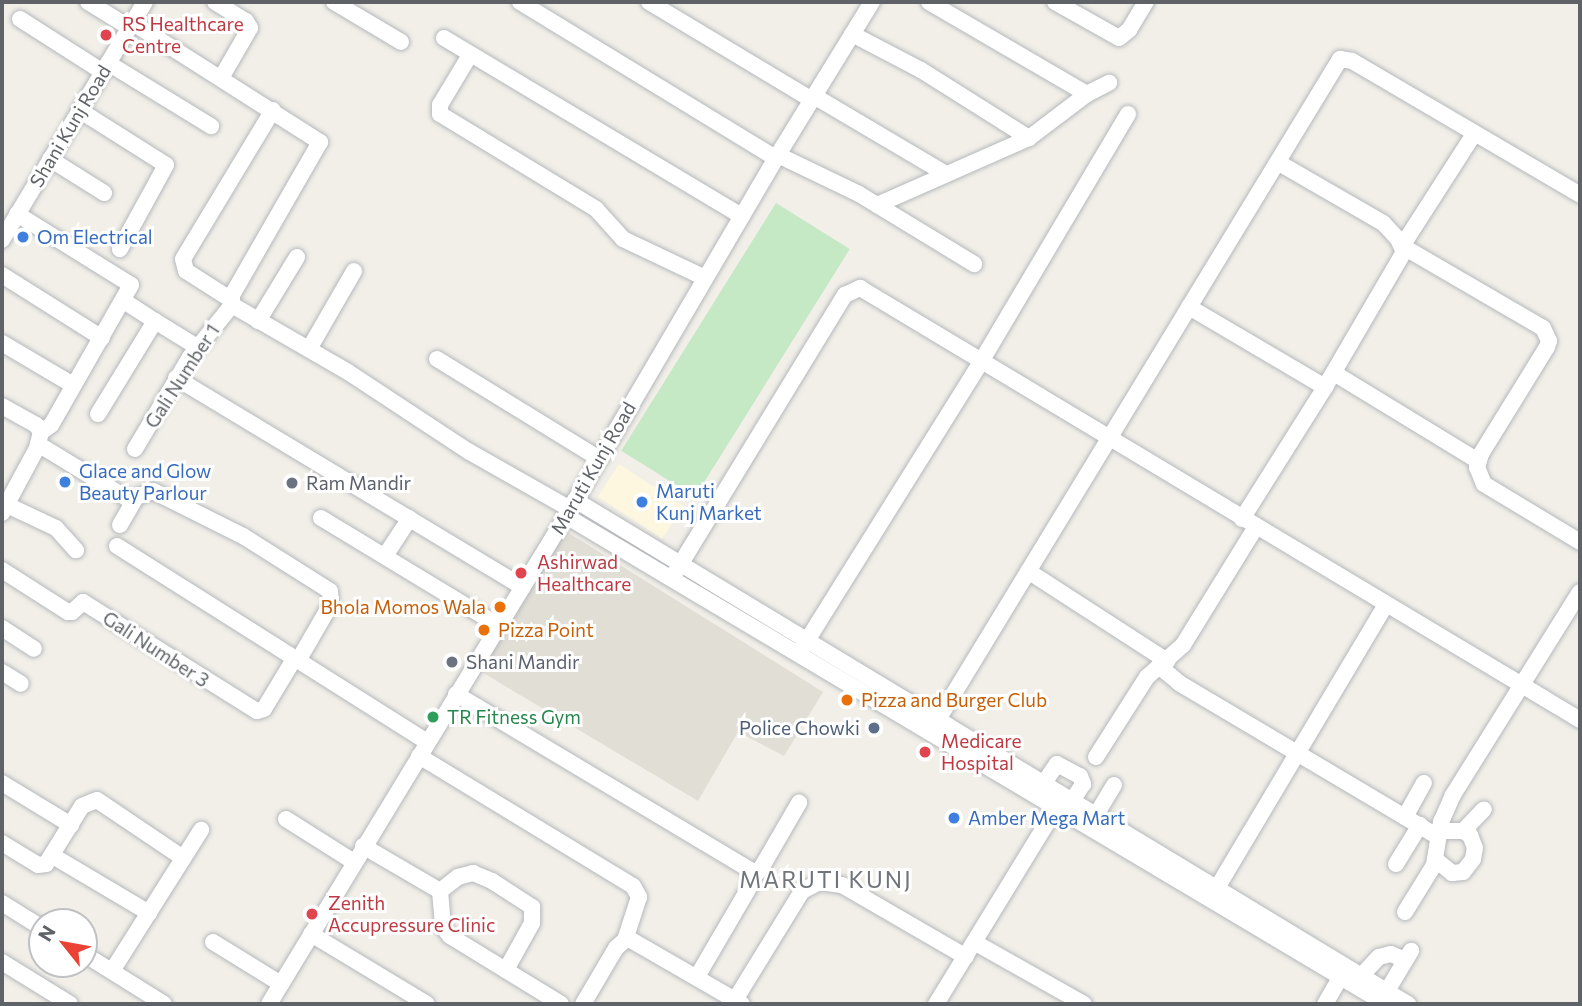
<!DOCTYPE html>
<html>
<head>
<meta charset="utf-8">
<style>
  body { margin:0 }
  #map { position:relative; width:1582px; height:1006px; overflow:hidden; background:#f1efe8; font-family:Commissioner,sans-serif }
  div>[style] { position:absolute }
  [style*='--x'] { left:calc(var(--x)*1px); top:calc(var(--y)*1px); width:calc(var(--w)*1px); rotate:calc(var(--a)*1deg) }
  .commercial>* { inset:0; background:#fef7e0; transform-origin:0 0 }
  .education>* { inset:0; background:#e1ded6 }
  .green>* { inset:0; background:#c5e8c5; transform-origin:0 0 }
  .roads { filter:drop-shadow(0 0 2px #b5b8bc) drop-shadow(0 0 2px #b5b8bc) }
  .minor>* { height:16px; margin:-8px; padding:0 8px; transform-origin:8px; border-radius:8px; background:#fff }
  .dots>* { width:19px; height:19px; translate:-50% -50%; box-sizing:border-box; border:4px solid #fff; border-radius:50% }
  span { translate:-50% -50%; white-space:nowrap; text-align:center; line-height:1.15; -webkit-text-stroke:6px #fff; paint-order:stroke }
  .health-label { font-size:19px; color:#be3a42 }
  .left { translate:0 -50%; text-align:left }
  .street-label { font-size:19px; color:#5f6368 }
  .shop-label { font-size:19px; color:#366cbe }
  .worship-label { font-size:19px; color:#5b616d }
  .food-label { font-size:19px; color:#c56008 }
  .right { translate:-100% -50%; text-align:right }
  .leisure-label { font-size:19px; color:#27864d }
  .service-label { font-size:19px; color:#4e5e75 }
  .quarter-label { font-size:23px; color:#70757a; letter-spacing:2px }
  .frame { position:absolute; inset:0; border:4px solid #5f6368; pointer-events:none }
  .north { position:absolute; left:28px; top:908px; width:70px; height:70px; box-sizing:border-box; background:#fff; border:2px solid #bfc1c3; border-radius:50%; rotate:301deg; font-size:19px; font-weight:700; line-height:28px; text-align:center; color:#5f6368 }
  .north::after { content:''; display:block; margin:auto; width:24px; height:32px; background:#ea4335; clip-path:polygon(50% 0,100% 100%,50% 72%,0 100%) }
</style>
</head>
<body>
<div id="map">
  <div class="commercial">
    <div style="left:619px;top:464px;width:77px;height:39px;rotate:33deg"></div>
  </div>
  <div class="education">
    <div style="clip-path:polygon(564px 530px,823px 692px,784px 756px,738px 732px,698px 801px,480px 671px)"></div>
  </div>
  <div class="green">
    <div style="left:776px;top:203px;width:87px;height:292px;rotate:32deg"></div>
  </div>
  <div class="roads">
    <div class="minor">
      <div style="--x:88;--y:2;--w:49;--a:31.8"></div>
      <div style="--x:215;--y:2;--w:36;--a:32"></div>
      <div style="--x:246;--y:21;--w:8;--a:60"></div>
      <div style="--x:250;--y:28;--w:58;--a:120.1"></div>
      <div style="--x:334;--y:2;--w:78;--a:30.8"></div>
      <div style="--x:520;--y:2;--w:300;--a:31.4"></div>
      <div style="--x:649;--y:2;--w:190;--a:31"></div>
      <div style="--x:929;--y:2;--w:183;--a:30.2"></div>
      <div style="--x:1055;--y:2;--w:73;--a:29.4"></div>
      <div style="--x:1119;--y:38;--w:13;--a:-39"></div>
      <div style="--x:1129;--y:30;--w:33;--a:-59"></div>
      <div style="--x:20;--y:19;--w:98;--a:32.6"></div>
      <div style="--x:133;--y:23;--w:222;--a:32.5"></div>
      <div style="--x:320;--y:142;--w:177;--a:119.9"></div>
      <div style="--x:232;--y:295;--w:10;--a:90"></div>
      <div style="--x:232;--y:305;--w:134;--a:30"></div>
      <div style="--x:348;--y:372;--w:144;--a:33.4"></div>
      <div style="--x:468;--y:451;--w:117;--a:29.6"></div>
      <div style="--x:852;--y:34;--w:78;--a:27.6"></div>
      <div style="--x:921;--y:70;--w:128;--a:32.2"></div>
      <div style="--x:444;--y:38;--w:347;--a:30.9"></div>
      <div style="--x:470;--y:55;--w:58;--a:121"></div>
      <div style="--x:440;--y:105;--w:9;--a:90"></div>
      <div style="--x:440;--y:114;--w:183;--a:31.3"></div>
      <div style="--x:596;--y:209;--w:40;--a:48"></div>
      <div style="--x:623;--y:239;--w:91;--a:25.4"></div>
      <div style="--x:108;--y:63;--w:121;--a:31.5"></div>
      <div style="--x:814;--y:96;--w:151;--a:30.6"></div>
      <div style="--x:79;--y:110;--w:103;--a:32.3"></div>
      <div style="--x:166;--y:165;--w:96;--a:118.7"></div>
      <div style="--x:1474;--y:134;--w:133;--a:122.7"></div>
      <div style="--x:1402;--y:246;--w:163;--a:30.2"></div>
      <div style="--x:1543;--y:328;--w:14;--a:65"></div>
      <div style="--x:1549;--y:341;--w:6;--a:108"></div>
      <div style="--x:1547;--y:347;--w:126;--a:121.7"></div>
      <div style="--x:1481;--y:454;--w:14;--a:107"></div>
      <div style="--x:1477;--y:467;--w:18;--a:68"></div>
      <div style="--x:1484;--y:484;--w:112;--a:31.1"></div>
      <div style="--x:778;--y:155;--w:90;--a:25.7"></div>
      <div style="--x:859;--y:194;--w:135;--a:31.3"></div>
      <div style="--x:50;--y:159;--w:64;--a:32.2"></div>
      <div style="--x:877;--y:205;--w:166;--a:-23.8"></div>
      <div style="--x:1029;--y:138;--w:73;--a:-37.2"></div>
      <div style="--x:1087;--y:94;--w:25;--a:-27"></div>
      <div style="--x:17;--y:214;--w:134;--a:31.9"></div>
      <div style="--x:131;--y:285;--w:161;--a:119.7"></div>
      <div style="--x:51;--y:425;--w:12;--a:145"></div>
      <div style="--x:2;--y:240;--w:278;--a:-59"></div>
      <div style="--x:2;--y:275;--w:118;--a:32.2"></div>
      <div style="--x:230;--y:299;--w:52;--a:-147.5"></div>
      <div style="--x:186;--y:271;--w:12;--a:-104"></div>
      <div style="--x:183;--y:259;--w:174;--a:-58.9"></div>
      <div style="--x:124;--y:301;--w:37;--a:33"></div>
      <div style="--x:1189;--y:307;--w:158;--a:30.5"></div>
      <div style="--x:258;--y:321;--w:75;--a:-58.6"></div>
      <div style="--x:2;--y:343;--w:82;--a:30.6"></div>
      <div style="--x:309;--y:349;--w:90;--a:-60"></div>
      <div style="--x:437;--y:359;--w:189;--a:31.6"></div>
      <div style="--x:1334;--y:373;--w:169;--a:31.4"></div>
      <div style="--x:176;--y:378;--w:405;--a:31.1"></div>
      <div style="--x:2;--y:406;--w:39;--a:29"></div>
      <div style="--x:36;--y:425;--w:9;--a:54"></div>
      <div style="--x:41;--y:432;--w:16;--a:104"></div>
      <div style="--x:37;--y:448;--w:74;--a:118.3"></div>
      <div style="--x:98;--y:414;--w:109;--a:-58.5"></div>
      <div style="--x:155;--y:321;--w:49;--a:31.8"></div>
      <div style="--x:38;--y:444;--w:111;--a:31.4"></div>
      <div style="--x:135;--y:449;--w:107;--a:-59.1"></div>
      <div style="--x:190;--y:357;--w:67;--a:-51.1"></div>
      <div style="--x:575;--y:500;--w:974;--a:31.18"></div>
      <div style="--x:7;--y:505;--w:54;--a:25.1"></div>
      <div style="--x:56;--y:528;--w:30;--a:48"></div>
      <div style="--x:566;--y:516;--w:954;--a:30.76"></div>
      <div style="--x:321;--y:518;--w:208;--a:31.2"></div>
      <div style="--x:1242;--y:519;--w:156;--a:-57.8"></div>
      <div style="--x:1325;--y:387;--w:156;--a:-59.7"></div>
      <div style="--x:1404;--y:252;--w:14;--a:-115"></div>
      <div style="--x:1398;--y:239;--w:22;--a:-133"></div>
      <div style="--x:1383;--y:223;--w:120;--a:-150"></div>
      <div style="--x:120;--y:525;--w:32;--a:-60"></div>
      <div style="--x:136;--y:497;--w:18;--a:-19"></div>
      <div style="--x:153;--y:491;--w:101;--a:26.6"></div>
      <div style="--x:243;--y:536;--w:103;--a:32.3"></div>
      <div style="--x:330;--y:591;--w:13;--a:86"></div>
      <div style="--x:331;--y:604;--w:66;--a:120.1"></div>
      <div style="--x:117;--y:546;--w:367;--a:32.3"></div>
      <div style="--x:385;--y:556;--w:45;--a:-56.7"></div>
      <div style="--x:2;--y:570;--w:78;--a:32.5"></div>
      <div style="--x:68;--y:612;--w:4;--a:0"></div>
      <div style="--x:72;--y:612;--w:15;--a:-42"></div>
      <div style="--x:83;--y:602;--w:205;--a:32.1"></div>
      <div style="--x:257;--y:711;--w:7;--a:-16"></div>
      <div style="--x:264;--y:709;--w:58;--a:-59"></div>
      <div style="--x:1028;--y:571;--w:166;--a:32.9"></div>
      <div style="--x:672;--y:578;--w:332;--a:-58.6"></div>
      <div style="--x:845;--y:295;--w:17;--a:-25"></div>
      <div style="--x:860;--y:288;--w:840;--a:30.96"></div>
      <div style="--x:2;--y:628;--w:38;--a:33"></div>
      <div style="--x:803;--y:647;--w:338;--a:-58"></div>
      <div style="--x:982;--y:360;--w:286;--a:-59.3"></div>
      <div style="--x:1159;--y:666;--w:26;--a:40"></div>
      <div style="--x:1179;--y:683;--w:301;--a:30.7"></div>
      <div style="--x:2;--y:672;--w:22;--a:32"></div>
      <div style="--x:456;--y:694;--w:343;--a:30.9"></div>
      <div style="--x:750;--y:870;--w:11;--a:75"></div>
      <div style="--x:753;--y:881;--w:111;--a:120.3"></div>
      <div style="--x:931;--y:731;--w:787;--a:-58.67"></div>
      <div style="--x:1340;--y:59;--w:12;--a:9"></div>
      <div style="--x:1352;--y:61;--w:264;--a:30.4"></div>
      <div style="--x:419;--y:756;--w:250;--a:31.3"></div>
      <div style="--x:633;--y:886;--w:13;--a:61"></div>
      <div style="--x:639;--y:897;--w:45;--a:108"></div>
      <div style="--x:1096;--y:757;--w:95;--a:-57.5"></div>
      <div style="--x:1147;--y:677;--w:48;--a:-41.6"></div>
      <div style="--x:1183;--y:645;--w:139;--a:-58.3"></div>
      <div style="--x:2;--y:783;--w:81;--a:31.3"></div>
      <div style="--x:1044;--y:783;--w:23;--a:-56"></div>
      <div style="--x:1057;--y:764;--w:26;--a:28"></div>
      <div style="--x:1080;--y:776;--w:9;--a:69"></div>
      <div style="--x:1083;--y:784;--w:20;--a:123"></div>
      <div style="--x:1096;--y:815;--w:35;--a:-59"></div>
      <div style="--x:1405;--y:817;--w:39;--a:-61"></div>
      <div style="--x:286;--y:819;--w:80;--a:32.3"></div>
      <div style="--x:1463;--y:831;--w:30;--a:-46"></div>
      <div style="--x:2;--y:843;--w:42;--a:31.4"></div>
      <div style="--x:38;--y:865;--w:8;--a:-7"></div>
      <div style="--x:46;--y:864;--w:68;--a:-58.2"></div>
      <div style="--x:82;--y:806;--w:16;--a:-22"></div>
      <div style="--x:97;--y:800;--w:104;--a:34"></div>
      <div style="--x:363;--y:846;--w:89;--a:30.3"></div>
      <div style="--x:440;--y:891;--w:36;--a:85"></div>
      <div style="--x:443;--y:927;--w:11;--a:52"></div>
      <div style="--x:450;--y:936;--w:130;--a:31.5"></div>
      <div style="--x:53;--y:856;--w:112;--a:30.7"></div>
      <div style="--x:1436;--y:860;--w:21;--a:39"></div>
      <div style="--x:1452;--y:873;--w:11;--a:-5"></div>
      <div style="--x:1463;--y:872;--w:16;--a:-52"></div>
      <div style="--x:1473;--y:859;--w:11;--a:-80"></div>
      <div style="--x:1475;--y:848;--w:14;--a:-111"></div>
      <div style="--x:1470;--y:835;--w:8;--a:-150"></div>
      <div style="--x:1463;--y:831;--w:24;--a:180"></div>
      <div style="--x:1396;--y:864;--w:46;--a:-58.4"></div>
      <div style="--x:753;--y:877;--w:10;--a:-45"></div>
      <div style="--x:760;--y:870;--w:78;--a:-59.8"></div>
      <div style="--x:440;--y:891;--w:23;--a:-38"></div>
      <div style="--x:458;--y:877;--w:16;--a:-15"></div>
      <div style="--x:473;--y:873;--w:21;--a:23"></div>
      <div style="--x:492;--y:881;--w:48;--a:33"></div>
      <div style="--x:532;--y:907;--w:16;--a:90"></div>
      <div style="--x:532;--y:923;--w:54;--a:119"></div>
      <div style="--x:1211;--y:898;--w:341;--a:-59.2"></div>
      <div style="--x:2;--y:903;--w:47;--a:32"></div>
      <div style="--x:1405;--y:912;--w:55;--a:-58.3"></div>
      <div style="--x:1434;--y:865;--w:44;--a:-80.8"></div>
      <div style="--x:1441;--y:822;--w:30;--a:-66"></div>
      <div style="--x:1453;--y:795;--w:239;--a:-58"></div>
      <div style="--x:311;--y:934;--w:135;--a:31.1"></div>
      <div style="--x:213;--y:942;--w:80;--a:31.7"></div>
      <div style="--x:974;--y:942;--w:126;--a:29.4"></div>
      <div style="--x:84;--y:954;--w:94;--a:32"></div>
      <div style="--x:2;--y:962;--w:80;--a:31.7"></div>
      <div style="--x:112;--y:971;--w:167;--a:-57.7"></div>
      <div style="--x:1362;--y:975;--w:25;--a:-47"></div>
      <div style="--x:1379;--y:957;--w:12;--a:-14"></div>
      <div style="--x:1391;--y:954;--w:15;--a:23"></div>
      <div style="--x:1387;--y:991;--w:47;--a:-59"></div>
      <div style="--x:735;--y:1000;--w:128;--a:-58.4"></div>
      <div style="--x:802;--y:891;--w:20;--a:-27"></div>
      <div style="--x:820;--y:882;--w:22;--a:8"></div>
      <div style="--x:842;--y:885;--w:143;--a:30.1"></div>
      <div style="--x:269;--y:1004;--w:571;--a:-58.68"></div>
      <div style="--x:566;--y:516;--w:415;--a:-59.6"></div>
      <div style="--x:776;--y:158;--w:183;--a:-58.4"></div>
      <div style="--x:583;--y:1004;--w:65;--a:-59.5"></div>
      <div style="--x:616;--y:948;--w:12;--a:-42"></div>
      <div style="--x:625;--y:940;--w:6;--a:0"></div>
      <div style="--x:631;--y:940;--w:128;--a:30"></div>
      <div style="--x:936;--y:1004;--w:243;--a:-58.5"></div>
      <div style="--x:1325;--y:1004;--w:39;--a:-60"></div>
    </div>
  </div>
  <div class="dots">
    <div style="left:106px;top:35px;background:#e0444e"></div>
    <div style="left:23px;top:237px;background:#3f7fe0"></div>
    <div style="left:65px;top:482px;background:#3f7fe0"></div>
    <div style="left:292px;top:483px;background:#6b7280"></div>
    <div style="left:642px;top:502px;background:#3f7fe0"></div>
    <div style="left:521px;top:573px;background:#e0444e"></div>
    <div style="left:500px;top:607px;background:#e8710a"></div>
    <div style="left:484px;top:630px;background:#e8710a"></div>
    <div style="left:452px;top:662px;background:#6b7280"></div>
    <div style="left:847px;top:700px;background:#e8710a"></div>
    <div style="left:433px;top:717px;background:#2e9e5b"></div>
    <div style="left:874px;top:728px;background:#5c6f8a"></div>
    <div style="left:925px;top:752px;background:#e0444e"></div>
    <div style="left:954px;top:818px;background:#3f7fe0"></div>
    <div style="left:312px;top:914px;background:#e0444e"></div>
  </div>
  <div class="health-label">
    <span class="left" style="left:122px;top:35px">RS Healthcare<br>Centre</span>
    <span class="left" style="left:537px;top:573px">Ashirwad<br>Healthcare</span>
    <span class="left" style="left:941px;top:752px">Medicare<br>Hospital</span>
    <span class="left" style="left:328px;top:914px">Zenith<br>Accupressure Clinic</span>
  </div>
  <div class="street-label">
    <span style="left:70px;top:126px;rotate:-59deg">Shani Kunj Road</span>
    <span style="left:182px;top:376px;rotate:-57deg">Gali Number 1</span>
    <span style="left:593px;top:468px;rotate:-60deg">Maruti Kunj Road</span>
    <span style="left:156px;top:649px;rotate:33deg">Gali Number 3</span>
  </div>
  <div class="shop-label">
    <span class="left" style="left:37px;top:237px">Om Electrical</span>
    <span class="left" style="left:79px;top:482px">Glace and Glow<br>Beauty Parlour</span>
    <span class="left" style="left:656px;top:502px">Maruti<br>Kunj Market</span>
    <span class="left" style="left:968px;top:818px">Amber Mega Mart</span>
  </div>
  <div class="worship-label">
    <span class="left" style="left:306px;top:483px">Ram Mandir</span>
    <span class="left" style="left:466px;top:662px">Shani Mandir</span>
  </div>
  <div class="food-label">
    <span class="right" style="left:486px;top:607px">Bhola Momos Wala</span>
    <span class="left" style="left:498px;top:630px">Pizza Point</span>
    <span class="left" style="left:861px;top:700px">Pizza and Burger Club</span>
  </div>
  <div class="leisure-label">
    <span class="left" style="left:447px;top:717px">TR Fitness Gym</span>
  </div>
  <div class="service-label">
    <span class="right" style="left:860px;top:728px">Police Chowki</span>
  </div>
  <div class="quarter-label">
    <span style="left:826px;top:879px">MARUTI KUNJ</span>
  </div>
  <div class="frame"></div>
  <div class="north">N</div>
</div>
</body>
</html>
